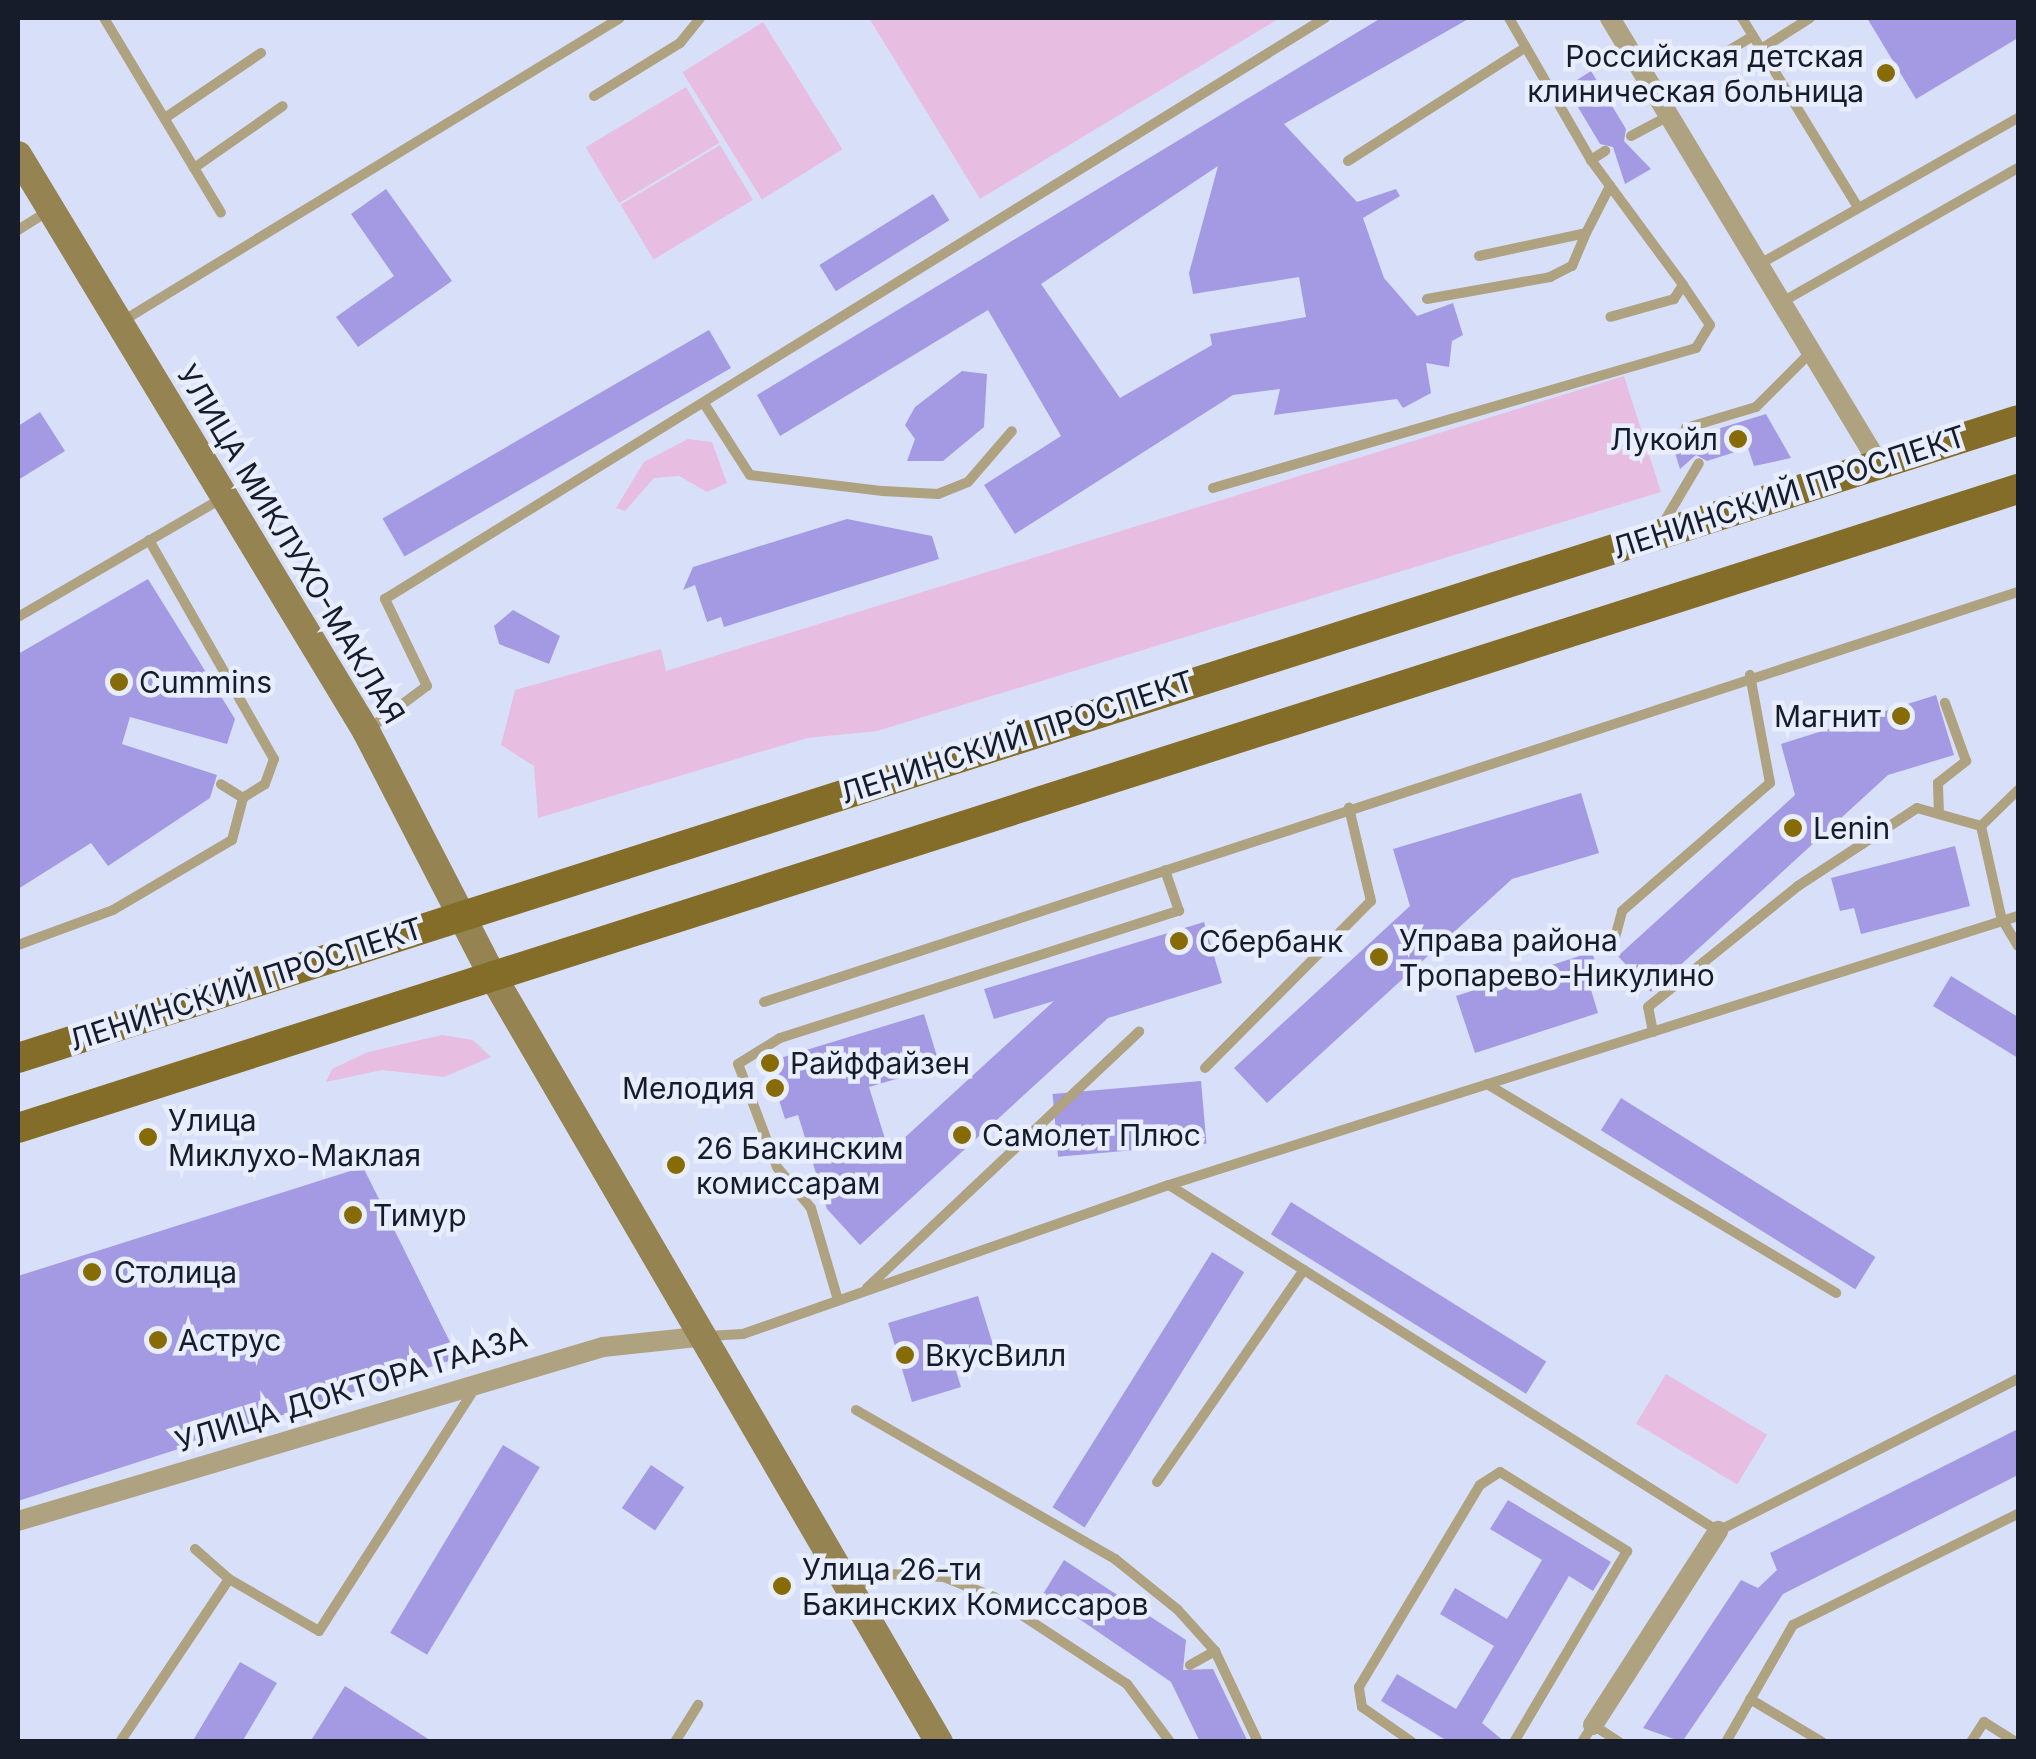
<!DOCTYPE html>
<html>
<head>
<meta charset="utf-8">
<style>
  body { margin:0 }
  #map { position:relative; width:2036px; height:1759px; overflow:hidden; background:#d8e0f9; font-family:Inter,sans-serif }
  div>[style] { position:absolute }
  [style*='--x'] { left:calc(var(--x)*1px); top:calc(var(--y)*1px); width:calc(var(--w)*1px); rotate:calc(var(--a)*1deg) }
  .green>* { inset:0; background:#e8bde2; transform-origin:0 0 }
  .building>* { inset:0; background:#a499e3; transform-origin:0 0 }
  .lane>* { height:10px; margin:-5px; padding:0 5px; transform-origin:5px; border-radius:5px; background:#aea281 }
  .street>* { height:20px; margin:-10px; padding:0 10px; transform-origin:10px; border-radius:10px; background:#aea281 }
  .secondary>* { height:28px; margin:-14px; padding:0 14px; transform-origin:14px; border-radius:14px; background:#958351 }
  .primary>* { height:30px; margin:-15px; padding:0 15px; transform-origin:15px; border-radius:15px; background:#836d29 }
  .dots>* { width:28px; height:28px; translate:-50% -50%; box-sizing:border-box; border:5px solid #e8eefe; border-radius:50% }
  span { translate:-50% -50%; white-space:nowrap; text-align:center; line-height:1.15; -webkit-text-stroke:9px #e8eefe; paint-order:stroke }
  .poi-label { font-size:30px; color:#171c2a }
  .right { translate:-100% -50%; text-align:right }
  .left { translate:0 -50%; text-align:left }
  .street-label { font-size:30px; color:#171c2a }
  .frame { position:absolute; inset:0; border:20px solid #171c2a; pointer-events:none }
</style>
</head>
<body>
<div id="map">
  <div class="green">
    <div style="clip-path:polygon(869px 18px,1280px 18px,980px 199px)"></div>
    <div style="left:763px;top:22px;width:150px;height:95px;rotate:58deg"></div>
    <div style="left:686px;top:87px;width:65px;height:117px;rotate:59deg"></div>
    <div style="left:720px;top:145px;width:64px;height:116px;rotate:59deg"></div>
    <div style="clip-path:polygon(1624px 376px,1661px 492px,877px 731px,807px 738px,538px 818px,534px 766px,501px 745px,515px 690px,661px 649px,666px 671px)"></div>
    <div style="clip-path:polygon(688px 439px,712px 442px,727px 483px,707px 492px,679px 476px,654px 478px,625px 511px,616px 508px,644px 462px)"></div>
    <div style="clip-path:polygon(442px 1035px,473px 1040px,491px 1057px,444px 1077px,382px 1070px,326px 1082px,332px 1069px,368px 1052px)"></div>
    <div style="left:1666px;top:1374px;width:118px;height:58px;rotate:31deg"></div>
  </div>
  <div class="building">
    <div style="clip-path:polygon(evenodd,1381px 18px,1470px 18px,1284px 124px,1357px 202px,1396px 189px,1400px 196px,1363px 218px,1384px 278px,1417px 316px,1453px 303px,1463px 335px,1452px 341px,1449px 367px,1426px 363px,1431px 393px,1403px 408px,1397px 399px,1274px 415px,1280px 389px,1233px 395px,1015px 534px,984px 485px,1061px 436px,988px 310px,780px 436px,757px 395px,1381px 18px,1218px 166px,1189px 273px,1193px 294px,1299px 277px,1306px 317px,1210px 334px,1212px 345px,1120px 398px,1041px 284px,1218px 166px)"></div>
    <div style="clip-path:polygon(1867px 18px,2018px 18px,2018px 38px,1916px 99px)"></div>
    <div style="clip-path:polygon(1591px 71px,1626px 129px,1624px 141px,1651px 169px,1625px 184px,1613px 147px,1600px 144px,1566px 87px)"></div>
    <div style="clip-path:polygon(386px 189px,452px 281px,358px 347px,336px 317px,394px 276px,351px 214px)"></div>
    <div style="left:933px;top:194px;width:31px;height:134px;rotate:58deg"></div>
    <div style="left:709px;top:330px;width:44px;height:377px;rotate:60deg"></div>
    <div style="clip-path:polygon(962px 371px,987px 374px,984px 427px,943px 461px,907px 461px,915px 439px,905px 425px,915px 407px)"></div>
    <div style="clip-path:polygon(40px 412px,65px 451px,18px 480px,18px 426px)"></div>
    <div style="clip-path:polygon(1766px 414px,1791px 458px,1754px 466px,1748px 448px,1707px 461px,1696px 455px,1680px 469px,1672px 443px,1693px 445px,1698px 435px)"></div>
    <div style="clip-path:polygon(847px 519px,932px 536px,939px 559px,724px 627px,721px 617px,707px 622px,695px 585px,683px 590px,693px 567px)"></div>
    <div style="clip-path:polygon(148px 579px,235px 719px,227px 744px,130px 717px,122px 744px,217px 775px,210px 798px,108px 866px,91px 843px,18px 889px,18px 654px)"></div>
    <div style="clip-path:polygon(513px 610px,560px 636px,549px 664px,499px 644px,494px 626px)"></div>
    <div style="clip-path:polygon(1936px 695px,1954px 755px,1888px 775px,1651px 992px,1618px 956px,1795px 795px,1781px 744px)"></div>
    <div style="clip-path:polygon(1581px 793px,1599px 853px,1512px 879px,1267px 1103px,1234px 1068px,1410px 906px,1393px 849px)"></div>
    <div style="clip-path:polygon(1955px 846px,1970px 906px,1861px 934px,1854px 908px,1840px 911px,1831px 878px)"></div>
    <div style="clip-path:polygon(1204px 922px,1222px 983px,1108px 1018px,860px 1245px,827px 1209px,798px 1115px,785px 1119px,767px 1062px,924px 1014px,940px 1066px,869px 1087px,889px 1152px,1054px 1001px,994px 1019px,984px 989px)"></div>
    <div style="clip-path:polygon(1592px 952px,1600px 976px,1588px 980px,1598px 1013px,1475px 1053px,1456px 996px)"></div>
    <div style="clip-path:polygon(1951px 976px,2018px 1017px,2018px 1058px,1933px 1006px)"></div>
    <div style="left:1201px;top:1081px;width:63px;height:149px;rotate:85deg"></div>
    <div style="left:1621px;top:1098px;width:300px;height:38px;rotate:32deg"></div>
    <div style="clip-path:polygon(363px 1167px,458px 1358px,18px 1501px,18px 1276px)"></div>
    <div style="left:1291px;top:1202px;width:301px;height:38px;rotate:32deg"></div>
    <div style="left:1212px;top:1252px;width:38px;height:301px;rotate:32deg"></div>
    <div style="clip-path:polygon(978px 1296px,994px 1348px,953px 1361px,961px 1387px,912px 1402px,888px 1323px)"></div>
    <div style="clip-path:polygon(2018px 1429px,2018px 1475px,1783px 1594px,1682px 1742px,1643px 1728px,1741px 1580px,1758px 1588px,1777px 1570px,1770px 1553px)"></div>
    <div style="left:503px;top:1445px;width:43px;height:219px;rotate:31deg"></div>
    <div style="left:651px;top:1465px;width:40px;height:52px;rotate:34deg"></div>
    <div style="clip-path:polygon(1508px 1500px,1611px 1562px,1593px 1591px,1569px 1576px,1482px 1723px,1505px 1742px,1449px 1742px,1381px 1701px,1397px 1674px,1456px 1709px,1494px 1646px,1440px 1614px,1455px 1588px,1507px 1619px,1542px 1560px,1490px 1529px)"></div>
    <div style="clip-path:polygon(1064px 1560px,1186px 1640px,1183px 1670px,1213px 1669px,1248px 1742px,1200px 1742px,1171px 1682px,1043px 1594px)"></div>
    <div style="clip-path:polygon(240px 1662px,277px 1683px,242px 1742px,192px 1742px)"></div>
    <div style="clip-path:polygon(345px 1686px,433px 1742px,310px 1742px)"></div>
  </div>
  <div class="lane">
    <div style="--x:104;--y:18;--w:227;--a:59"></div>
    <div style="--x:1509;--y:18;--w:164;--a:60"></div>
    <div style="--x:1591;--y:160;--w:17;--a:-33"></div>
    <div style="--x:1742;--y:18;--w:222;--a:58.5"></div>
    <div style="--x:1761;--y:49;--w:58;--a:-32.3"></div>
    <div style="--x:1723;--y:54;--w:35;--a:-31"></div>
    <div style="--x:594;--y:96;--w:101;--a:-31.6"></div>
    <div style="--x:680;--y:43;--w:32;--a:-51"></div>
    <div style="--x:165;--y:118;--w:116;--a:-34.1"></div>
    <div style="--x:1631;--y:136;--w:43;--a:-27.8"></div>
    <div style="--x:1591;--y:160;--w:155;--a:53.6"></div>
    <div style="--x:1683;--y:285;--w:17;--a:123"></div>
    <div style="--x:1674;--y:299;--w:66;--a:164.3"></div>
    <div style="--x:1348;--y:161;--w:211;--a:-32.6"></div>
    <div style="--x:194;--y:168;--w:108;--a:-34.9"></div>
    <div style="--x:18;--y:230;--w:38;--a:-32"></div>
    <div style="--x:1479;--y:256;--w:109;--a:-12.1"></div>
    <div style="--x:1586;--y:233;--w:53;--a:-62.9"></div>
    <div style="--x:1758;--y:265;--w:299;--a:-29.5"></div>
    <div style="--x:1427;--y:299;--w:125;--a:-10.1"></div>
    <div style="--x:1550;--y:277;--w:25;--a:-27"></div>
    <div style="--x:1572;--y:266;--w:36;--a:-67"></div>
    <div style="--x:1782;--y:302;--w:271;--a:-29.6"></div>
    <div style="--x:121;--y:322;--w:584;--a:-31.35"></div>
    <div style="--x:705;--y:405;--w:83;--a:57.3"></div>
    <div style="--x:750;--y:475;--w:134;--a:6.9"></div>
    <div style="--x:883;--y:491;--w:55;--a:3.1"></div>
    <div style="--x:938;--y:494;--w:32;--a:-22"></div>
    <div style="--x:968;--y:482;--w:67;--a:-49.2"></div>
    <div style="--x:1690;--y:437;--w:10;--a:-114"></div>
    <div style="--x:1686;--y:428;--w:73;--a:-16.7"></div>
    <div style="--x:1756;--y:407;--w:78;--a:-45"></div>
    <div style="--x:1213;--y:488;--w:503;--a:-16.16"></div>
    <div style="--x:1696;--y:348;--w:27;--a:-59"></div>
    <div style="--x:1710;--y:325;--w:48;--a:-124"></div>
    <div style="--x:1661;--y:527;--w:74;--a:-59.3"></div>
    <div style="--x:149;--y:540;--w:252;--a:60.3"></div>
    <div style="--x:274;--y:759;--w:27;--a:110"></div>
    <div style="--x:265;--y:784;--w:26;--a:148"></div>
    <div style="--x:243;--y:798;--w:26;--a:-148"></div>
    <div style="--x:18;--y:617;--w:238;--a:-30.2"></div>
    <div style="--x:369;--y:729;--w:72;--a:-36.6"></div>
    <div style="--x:427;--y:686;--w:97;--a:-115.8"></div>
    <div style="--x:385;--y:599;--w:1105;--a:-31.72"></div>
    <div style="--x:1939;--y:814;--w:31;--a:-92"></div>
    <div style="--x:1938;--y:783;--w:36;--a:-38"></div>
    <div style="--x:1966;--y:761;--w:62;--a:-109.9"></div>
    <div style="--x:1981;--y:826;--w:52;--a:-44.2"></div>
    <div style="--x:2003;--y:921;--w:29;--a:59"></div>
    <div style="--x:18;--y:945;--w:101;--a:-20.2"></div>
    <div style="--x:113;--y:910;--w:138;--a:-30.5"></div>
    <div style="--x:232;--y:840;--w:43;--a:-75.3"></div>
    <div style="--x:1612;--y:949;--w:39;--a:-75"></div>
    <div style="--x:1622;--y:911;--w:196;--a:-40.9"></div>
    <div style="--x:1770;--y:783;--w:110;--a:-100.5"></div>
    <div style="--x:764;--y:1002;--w:1319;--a:-18.11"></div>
    <div style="--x:1653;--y:1032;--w:25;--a:-101"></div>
    <div style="--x:1648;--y:1007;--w:193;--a:-38.9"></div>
    <div style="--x:1798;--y:886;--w:142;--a:-33.2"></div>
    <div style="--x:1917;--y:808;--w:66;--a:15.7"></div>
    <div style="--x:1981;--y:826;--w:97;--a:77.5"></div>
    <div style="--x:1205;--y:1068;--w:235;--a:-45.2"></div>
    <div style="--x:1371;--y:901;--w:96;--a:-103.3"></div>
    <div style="--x:1487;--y:1084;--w:407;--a:30.9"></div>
    <div style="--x:1169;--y:1185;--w:649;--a:32.22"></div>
    <div style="--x:1718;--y:1531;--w:336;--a:-26.9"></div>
    <div style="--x:867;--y:1288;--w:374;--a:-43.3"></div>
    <div style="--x:838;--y:1300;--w:96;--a:-106.4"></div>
    <div style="--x:811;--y:1208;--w:53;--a:-129.7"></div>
    <div style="--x:777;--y:1167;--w:110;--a:-110.7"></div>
    <div style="--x:738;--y:1064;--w:49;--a:-31.8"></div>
    <div style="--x:780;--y:1038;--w:419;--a:-17.7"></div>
    <div style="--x:1179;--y:911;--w:43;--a:-108.9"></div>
    <div style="--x:707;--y:1336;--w:36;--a:-3"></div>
    <div style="--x:743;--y:1334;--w:451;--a:-19.3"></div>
    <div style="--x:1169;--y:1185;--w:891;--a:-17.58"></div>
    <div style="--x:856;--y:1410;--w:299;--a:29.9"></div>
    <div style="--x:1115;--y:1559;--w:81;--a:39"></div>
    <div style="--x:1178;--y:1610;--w:55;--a:47.9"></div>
    <div style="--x:1215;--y:1651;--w:101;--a:64.7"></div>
    <div style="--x:1157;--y:1482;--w:258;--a:-55.3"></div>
    <div style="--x:195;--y:1549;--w:45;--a:41.4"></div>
    <div style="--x:853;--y:1586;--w:38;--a:-18"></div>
    <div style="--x:889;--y:1574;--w:55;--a:3.1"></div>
    <div style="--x:944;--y:1577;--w:54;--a:21.8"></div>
    <div style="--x:994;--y:1597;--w:159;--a:33.2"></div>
    <div style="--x:1127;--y:1684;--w:72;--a:53.4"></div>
    <div style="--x:1190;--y:1665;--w:29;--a:-29"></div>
    <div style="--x:1750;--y:1699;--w:84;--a:30.8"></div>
    <div style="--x:120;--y:1742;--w:196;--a:-56.2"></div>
    <div style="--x:229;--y:1579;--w:104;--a:30"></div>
    <div style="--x:319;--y:1631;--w:287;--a:-57.3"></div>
    <div style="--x:675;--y:1742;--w:44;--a:-58.1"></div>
    <div style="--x:1412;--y:1742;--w:61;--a:-145"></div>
    <div style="--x:1362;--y:1707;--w:20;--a:-99"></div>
    <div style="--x:1359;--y:1687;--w:235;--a:-59.1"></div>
    <div style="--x:1480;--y:1485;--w:24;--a:-33"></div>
    <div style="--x:1500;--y:1472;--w:150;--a:31.9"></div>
    <div style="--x:1627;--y:1551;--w:222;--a:120.6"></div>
    <div style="--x:1582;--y:1742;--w:20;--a:-57"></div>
    <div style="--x:1593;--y:1725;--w:31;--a:33"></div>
    <div style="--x:1726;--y:1742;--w:135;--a:-60.2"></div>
    <div style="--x:1793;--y:1625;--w:251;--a:-26.3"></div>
    <div style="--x:1971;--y:1742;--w:24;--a:-57"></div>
    <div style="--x:1984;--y:1722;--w:38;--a:32"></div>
  </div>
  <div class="street">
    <div style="--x:1610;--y:18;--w:521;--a:58.9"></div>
    <div style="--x:18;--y:1521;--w:610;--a:-16.56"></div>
    <div style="--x:603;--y:1347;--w:104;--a:-6.1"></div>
    <div style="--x:1593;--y:1725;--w:231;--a:-57.2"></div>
  </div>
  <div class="secondary">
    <div style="--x:18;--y:155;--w:673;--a:58.86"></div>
    <div style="--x:366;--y:731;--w:275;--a:62.7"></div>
    <div style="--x:492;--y:975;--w:888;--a:59.77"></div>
  </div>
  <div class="primary">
    <div style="--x:18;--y:1058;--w:2099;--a:-17.69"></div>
    <div style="--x:18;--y:1128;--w:2100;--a:-17.72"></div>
  </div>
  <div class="dots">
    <div style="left:1886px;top:73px;background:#866b07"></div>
    <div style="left:1738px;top:439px;background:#866b07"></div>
    <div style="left:119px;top:682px;background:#866b07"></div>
    <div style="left:1901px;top:716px;background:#866b07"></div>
    <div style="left:1793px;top:828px;background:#866b07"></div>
    <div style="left:1179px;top:941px;background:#866b07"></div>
    <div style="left:1379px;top:957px;background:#866b07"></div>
    <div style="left:770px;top:1063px;background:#866b07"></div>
    <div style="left:775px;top:1088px;background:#866b07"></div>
    <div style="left:962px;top:1135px;background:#866b07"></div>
    <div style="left:148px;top:1137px;background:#866b07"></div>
    <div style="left:676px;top:1165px;background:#866b07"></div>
    <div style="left:353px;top:1215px;background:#866b07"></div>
    <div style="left:92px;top:1272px;background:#866b07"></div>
    <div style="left:158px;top:1340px;background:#866b07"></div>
    <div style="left:905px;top:1355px;background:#866b07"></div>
    <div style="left:782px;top:1586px;background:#866b07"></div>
  </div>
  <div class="poi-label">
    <span class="right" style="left:1864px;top:73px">Российская детская<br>клиническая больница</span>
    <span class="right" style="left:1718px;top:439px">Лукойл</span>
    <span class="left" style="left:139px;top:682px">Cummins</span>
    <span class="right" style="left:1881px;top:716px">Магнит</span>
    <span class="left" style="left:1813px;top:828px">Lenin</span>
    <span class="left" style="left:1399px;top:957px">Управа района<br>Тропарево-Никулино</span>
    <span class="left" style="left:1199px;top:941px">Сбербанк</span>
    <span class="left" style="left:790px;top:1063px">Райффайзен</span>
    <span class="right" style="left:755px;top:1088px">Мелодия</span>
    <span class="left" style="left:168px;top:1137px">Улица<br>Миклухо-Маклая</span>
    <span class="left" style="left:982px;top:1135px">Самолет Плюс</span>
    <span class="left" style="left:696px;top:1165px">26 Бакинским<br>комиссарам</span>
    <span class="left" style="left:373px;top:1215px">Тимур</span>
    <span class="left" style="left:114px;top:1272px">Столица</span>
    <span class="left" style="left:178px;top:1340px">Аструс</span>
    <span class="left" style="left:925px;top:1355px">ВкусВилл</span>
    <span class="left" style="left:802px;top:1586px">Улица 26-ти<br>Бакинских Комиссаров</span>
  </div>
  <div class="street-label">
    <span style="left:1789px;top:492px;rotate:-18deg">ЛЕНИНСКИЙ ПРОСПЕКТ</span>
    <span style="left:291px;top:544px;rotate:59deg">УЛИЦА МИКЛУХО-МАКЛАЯ</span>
    <span style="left:1017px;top:737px;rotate:-18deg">ЛЕНИНСКИЙ ПРОСПЕКТ</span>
    <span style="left:246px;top:984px;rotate:-18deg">ЛЕНИНСКИЙ ПРОСПЕКТ</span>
    <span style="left:351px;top:1389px;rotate:-17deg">УЛИЦА ДОКТОРА ГААЗА</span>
  </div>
  <div class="frame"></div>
</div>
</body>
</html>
